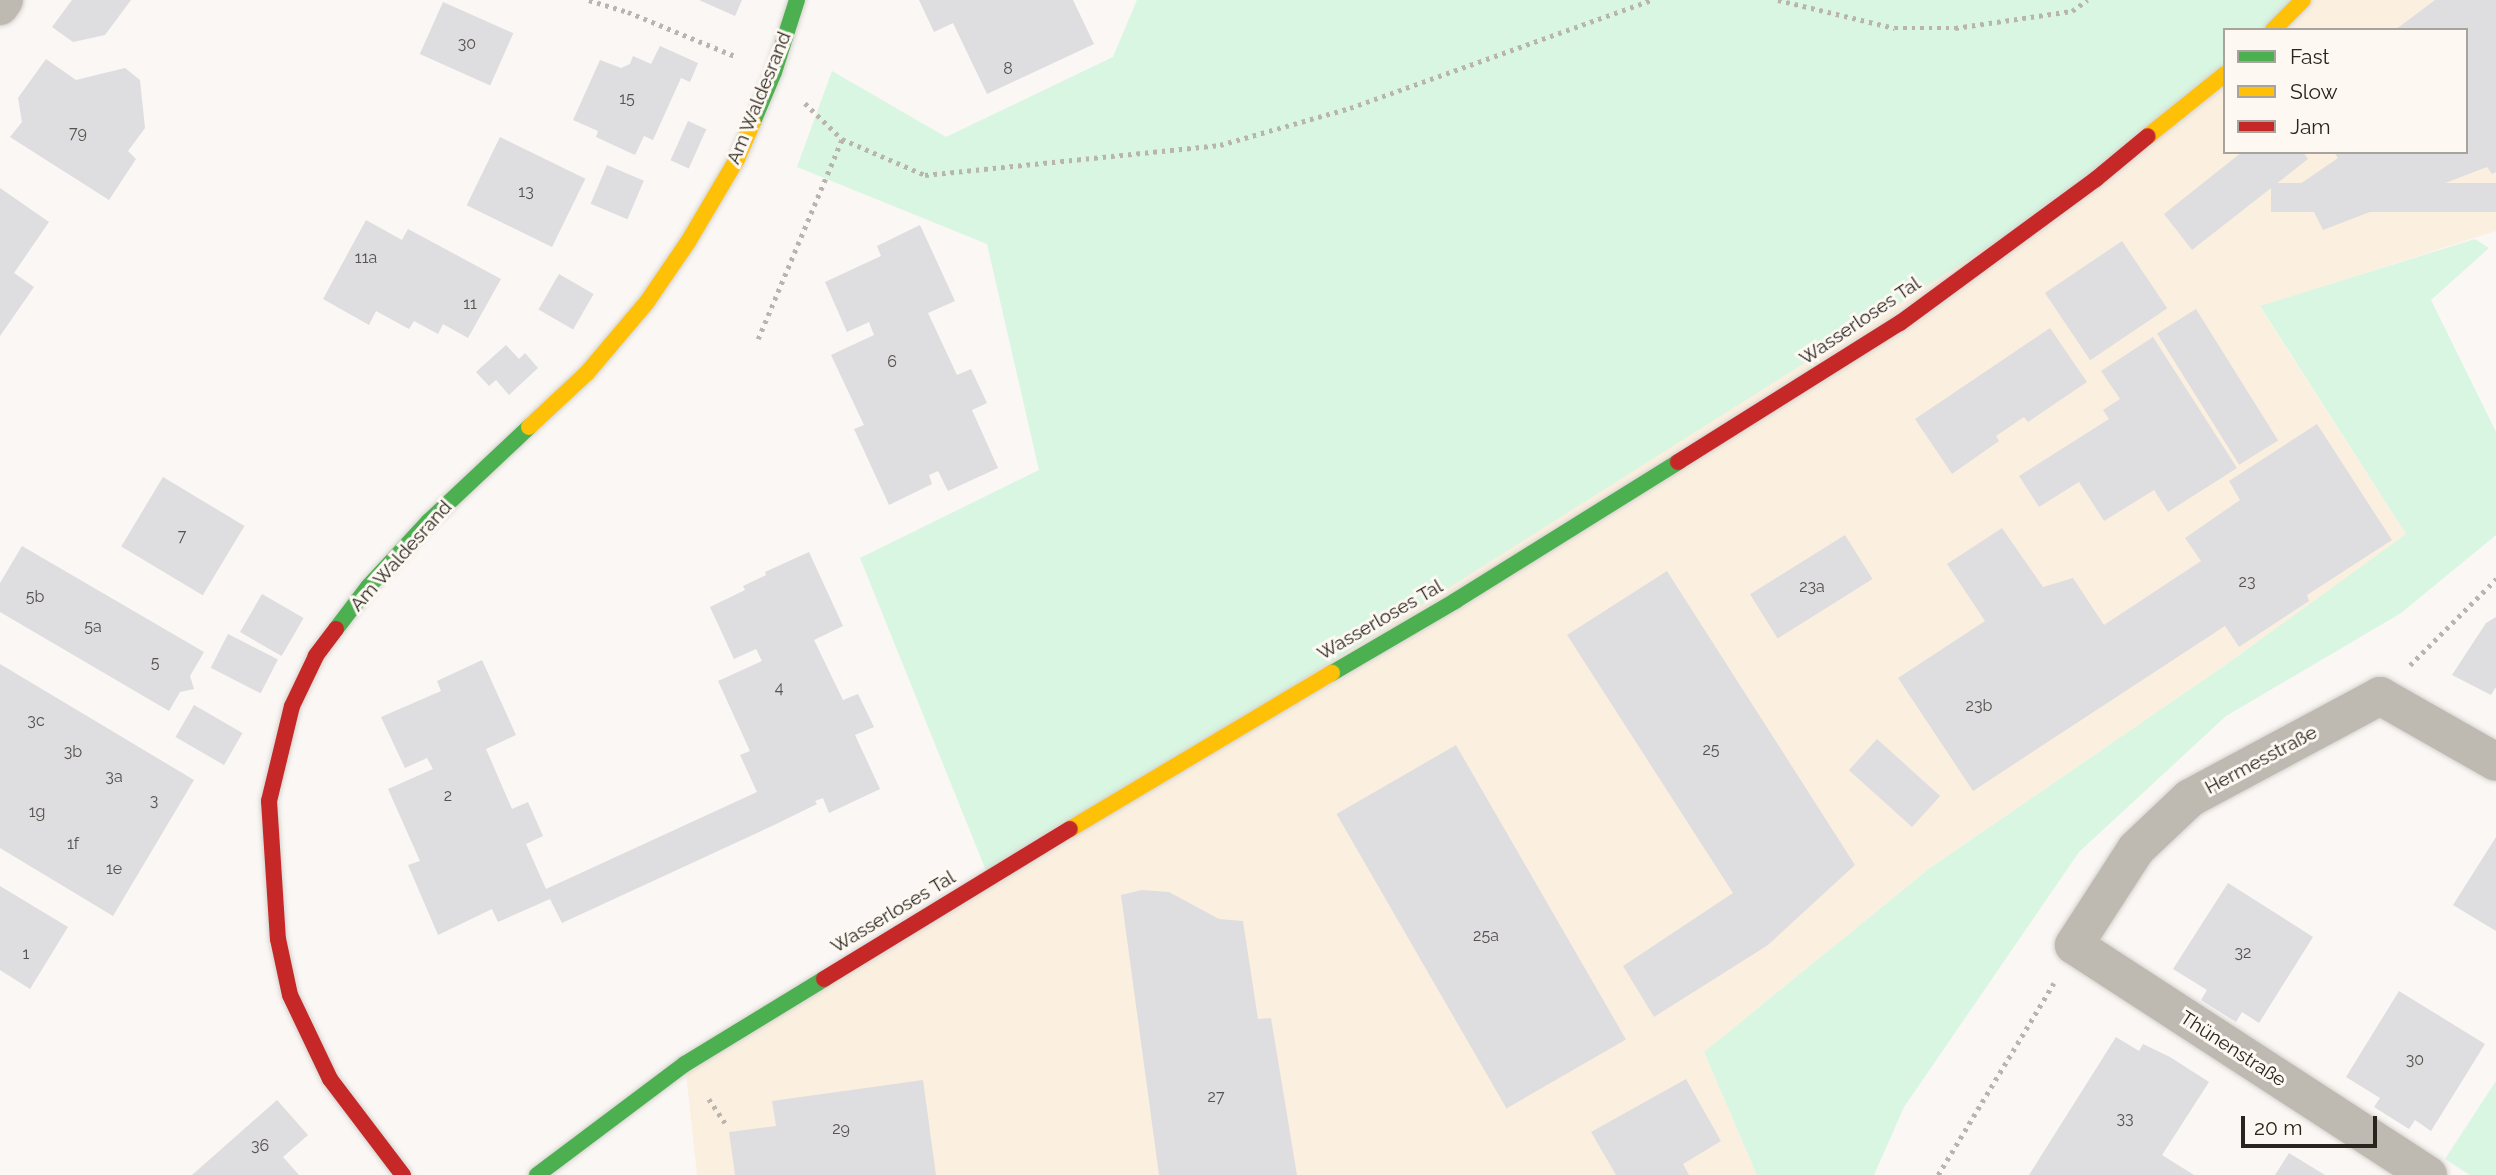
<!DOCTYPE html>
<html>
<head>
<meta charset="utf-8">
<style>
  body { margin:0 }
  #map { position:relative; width:2496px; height:1175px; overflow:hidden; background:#faf7f4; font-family:Raleway,sans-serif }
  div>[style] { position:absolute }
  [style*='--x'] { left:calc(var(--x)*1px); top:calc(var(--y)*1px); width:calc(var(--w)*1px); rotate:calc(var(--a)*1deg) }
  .built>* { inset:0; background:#fbf0e0 }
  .green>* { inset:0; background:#d8f6e1 }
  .building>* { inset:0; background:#dedde0; transform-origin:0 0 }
  .path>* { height:4.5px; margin-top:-2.25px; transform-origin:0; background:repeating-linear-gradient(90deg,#b9b5ae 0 3.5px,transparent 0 8.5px) }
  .roads { filter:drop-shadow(0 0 2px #d4d1ce) drop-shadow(0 0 2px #d4d1ce) }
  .street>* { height:38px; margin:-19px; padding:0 19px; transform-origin:19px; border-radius:19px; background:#beb9b1 }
  .fast>* { height:16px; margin:-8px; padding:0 8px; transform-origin:8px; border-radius:8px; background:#4caf50 }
  .slow>* { height:16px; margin:-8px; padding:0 8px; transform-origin:8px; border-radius:8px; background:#ffc107 }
  .jam>* { height:16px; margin:-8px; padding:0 8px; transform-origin:8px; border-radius:8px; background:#c62828 }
  span { translate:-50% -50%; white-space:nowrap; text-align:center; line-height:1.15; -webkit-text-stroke:6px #fdf8f1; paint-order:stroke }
  .number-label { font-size:16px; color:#56524e }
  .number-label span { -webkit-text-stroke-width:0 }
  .street-label { font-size:19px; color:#29241d }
  .legend { position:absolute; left:2223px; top:28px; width:245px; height:126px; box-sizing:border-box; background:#fdf8f1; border:2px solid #a8a39c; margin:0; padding:9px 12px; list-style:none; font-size:21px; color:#29241d }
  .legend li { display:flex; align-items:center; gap:14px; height:35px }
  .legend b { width:35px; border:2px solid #a8a39c }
  .scale { position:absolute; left:2241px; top:1116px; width:136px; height:32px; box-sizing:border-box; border:4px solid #29241d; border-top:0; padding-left:9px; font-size:21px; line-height:24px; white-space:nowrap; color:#29241d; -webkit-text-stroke:5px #fdf8f1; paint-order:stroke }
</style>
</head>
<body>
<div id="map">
  <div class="built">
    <div style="clip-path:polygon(2303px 0,2496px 0,2496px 231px,2260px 307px,2406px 534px,2224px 666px,1930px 868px,1704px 1052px,1757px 1175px,697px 1175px,685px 1064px,2225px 74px,2225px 152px,2466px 152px,2466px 30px,2273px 30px)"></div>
  </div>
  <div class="green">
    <div style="clip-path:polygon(1137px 0,2303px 0,2273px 30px,2225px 30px,2225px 74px,2096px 179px,989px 878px,860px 558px,1039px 470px,987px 244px,797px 167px,832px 71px,946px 137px,1113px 57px)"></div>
    <div style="clip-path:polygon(2475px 239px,2489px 248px,2431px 300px,2496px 432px,2496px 535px,2401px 613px,2226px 716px,2079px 852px,1904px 1107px,1874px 1175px,1757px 1175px,1704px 1052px,1930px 868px,2224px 666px,2406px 534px,2260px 306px)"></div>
    <div style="clip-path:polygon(2496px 1081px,2496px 1175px,2470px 1175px,2445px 1159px)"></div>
  </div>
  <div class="building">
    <div style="clip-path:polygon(72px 0,131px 0,105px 35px,73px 42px,52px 27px)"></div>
    <div style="clip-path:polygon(699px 0,742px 0,735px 16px)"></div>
    <div style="clip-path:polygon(919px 0,1073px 0,1094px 44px,987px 94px,953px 23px,934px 32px)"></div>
    <div style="clip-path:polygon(2435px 0,2496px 0,2496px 172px,2492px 174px,2487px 167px,2323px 230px,2300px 184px,2338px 158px,2334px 152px,2466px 152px,2466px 30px,2395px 30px)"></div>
    <div style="left:443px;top:2px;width:77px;height:57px;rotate:24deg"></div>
    <div style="clip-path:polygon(660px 46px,698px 63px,690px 82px,681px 78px,653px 140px,644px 136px,635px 155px,596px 137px,598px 131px,573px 120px,600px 60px,621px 68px,630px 64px,633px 56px,651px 64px)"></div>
    <div style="clip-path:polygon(46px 59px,76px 80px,125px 68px,140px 80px,145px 128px,128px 151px,136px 159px,109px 200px,10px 137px,22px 122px,18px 98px)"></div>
    <div style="left:688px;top:121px;width:20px;height:43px;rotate:24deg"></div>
    <div style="left:500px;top:137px;width:95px;height:76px;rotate:26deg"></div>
    <div style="clip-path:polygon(2242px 152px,2303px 152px,2308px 159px,2192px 250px,2164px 214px)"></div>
    <div style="left:607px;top:165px;width:40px;height:42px;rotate:23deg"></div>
    <div style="left:2496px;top:183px;width:29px;height:225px;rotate:90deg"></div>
    <div style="clip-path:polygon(0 188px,49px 222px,14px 273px,34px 287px,0 336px)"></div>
    <div style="clip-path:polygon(366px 220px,402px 240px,408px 229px,501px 279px,468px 338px,443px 324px,438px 334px,414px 321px,409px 329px,376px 311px,369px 325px,323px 299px)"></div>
    <div style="clip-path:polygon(920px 225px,955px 301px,928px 313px,957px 375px,971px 369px,987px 403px,972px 410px,998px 468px,948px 491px,938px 471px,929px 475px,932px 484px,889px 505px,854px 429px,864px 425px,831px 355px,874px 335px,869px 322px,847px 332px,825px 282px,881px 256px,877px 246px)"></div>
    <div style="left:2122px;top:241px;width:81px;height:93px;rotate:56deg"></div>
    <div style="left:559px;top:274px;width:40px;height:41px;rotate:30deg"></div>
    <div style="left:2196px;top:309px;width:155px;height:46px;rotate:58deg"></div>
    <div style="clip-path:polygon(2050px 328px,2087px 382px,2028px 422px,2024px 417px,1996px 436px,1999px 441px,1952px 474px,1915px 419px)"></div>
    <div style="clip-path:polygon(2153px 337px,2237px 468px,2168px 512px,2154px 490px,2104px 521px,2079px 482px,2039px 507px,2019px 476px,2109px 419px,2103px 410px,2120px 399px,2101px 371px)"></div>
    <div style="clip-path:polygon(506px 345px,519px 359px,525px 353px,538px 368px,509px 395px,496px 380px,489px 386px,476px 372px)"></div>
    <div style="clip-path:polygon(2317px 424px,2392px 540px,2307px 595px,2309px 601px,2239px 647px,2225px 626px,1973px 791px,1898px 678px,1985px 621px,1947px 564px,2002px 528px,2043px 587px,2073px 578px,2104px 625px,2201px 561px,2185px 538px,2240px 500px,2229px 481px)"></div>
    <div style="left:163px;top:477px;width:95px;height:81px;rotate:31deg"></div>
    <div style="left:1845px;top:535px;width:52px;height:112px;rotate:58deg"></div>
    <div style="clip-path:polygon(22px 546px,204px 652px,190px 676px,194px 689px,180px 692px,169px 711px,0 612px,0 583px)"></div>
    <div style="clip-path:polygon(809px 552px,843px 626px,814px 640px,843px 700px,858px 694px,874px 727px,855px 735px,880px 789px,829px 813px,823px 798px,815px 801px,817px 804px,772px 826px,562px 923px,550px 899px,498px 922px,492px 909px,438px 935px,408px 865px,420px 861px,388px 789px,433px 769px,427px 758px,405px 768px,381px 717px,441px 691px,437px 681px,482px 660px,516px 735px,486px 749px,512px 809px,528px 802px,543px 836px,526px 844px,546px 889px,757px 792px,740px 755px,750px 751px,718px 681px,762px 661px,756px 649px,734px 659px,710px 607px,745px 590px,743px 586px,766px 575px,765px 572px)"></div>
    <div style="clip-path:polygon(1667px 571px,1855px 865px,1768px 945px,1654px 1017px,1623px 966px,1733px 893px,1567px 635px)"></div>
    <div style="left:262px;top:594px;width:48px;height:44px;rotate:30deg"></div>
    <div style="clip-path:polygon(2496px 617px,2496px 687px,2491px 695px,2452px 675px,2486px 623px)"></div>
    <div style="left:228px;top:634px;width:56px;height:38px;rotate:27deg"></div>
    <div style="clip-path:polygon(0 664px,194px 780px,113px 916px,0 848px)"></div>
    <div style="left:194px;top:705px;width:56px;height:37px;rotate:30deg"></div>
    <div style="left:1877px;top:739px;width:85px;height:42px;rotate:42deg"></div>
    <div style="left:1456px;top:745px;width:340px;height:138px;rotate:60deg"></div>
    <div style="clip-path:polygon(2496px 837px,2496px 931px,2453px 905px)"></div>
    <div style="clip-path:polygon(2228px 883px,2313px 937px,2259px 1023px,2242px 1012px,2236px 1022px,2201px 1000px,2207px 990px,2173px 969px)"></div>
    <div style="clip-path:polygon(0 886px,68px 927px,30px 989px,0 970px)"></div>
    <div style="clip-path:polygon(1142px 890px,1169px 892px,1219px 919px,1243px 921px,1258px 1019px,1271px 1018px,1297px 1175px,1159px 1175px,1121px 895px)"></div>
    <div style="clip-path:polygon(2399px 991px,2485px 1044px,2431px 1131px,2415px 1120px,2409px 1129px,2374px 1107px,2380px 1098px,2346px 1077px)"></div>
    <div style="clip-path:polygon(2116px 1037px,2139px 1051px,2143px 1044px,2170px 1057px,2209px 1082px,2162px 1155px,2194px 1175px,2029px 1175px)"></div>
    <div style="clip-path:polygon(1686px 1079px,1721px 1141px,1683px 1164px,1689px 1175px,1616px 1175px,1591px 1132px)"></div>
    <div style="clip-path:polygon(923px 1080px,936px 1175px,735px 1175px,729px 1132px,776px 1126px,772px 1101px)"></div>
    <div style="clip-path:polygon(277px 1100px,308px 1135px,283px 1157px,299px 1175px,192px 1175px)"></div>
    <div style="clip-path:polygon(2289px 1153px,2325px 1175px,2275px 1175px)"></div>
  </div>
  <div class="path">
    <div style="--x:589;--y:0;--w:41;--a:17.1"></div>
    <div style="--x:628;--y:12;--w:116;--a:22.4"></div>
    <div style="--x:1778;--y:0;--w:120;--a:13.5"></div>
    <div style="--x:1895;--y:28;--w:60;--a:0"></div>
    <div style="--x:1955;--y:28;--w:118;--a:-8.3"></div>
    <div style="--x:2072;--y:11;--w:19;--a:-36"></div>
    <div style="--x:805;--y:103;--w:52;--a:44.2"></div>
    <div style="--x:842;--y:139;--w:90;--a:23.4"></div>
    <div style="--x:925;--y:175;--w:297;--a:-5.8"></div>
    <div style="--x:1220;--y:145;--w:135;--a:-15.9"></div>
    <div style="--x:1350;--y:108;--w:320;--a:-19.7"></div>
    <div style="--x:758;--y:339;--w:217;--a:-67.2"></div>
    <div style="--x:2410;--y:665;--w:122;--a:-45"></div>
    <div style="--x:709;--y:1099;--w:29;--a:56"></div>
    <div style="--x:1938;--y:1175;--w:224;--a:-58.9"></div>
  </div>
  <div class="roads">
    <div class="street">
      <div style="--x:0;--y:6;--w:7;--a:-56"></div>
      <div style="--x:2428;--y:1175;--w:422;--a:-147"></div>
      <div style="--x:2074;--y:945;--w:114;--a:-57.1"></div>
      <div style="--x:2136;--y:849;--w:74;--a:-43.4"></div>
      <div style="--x:2190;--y:798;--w:216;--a:-28.2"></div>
      <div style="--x:2380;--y:696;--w:133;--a:29.6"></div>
    </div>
    <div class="fast">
      <div style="--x:753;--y:122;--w:54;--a:-67.2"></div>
      <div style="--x:774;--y:72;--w:76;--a:-72.3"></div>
      <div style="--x:336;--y:629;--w:53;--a:-52.7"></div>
      <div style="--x:368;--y:587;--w:90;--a:-47.3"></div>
      <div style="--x:429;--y:521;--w:137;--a:-43.2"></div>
      <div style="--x:1332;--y:673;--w:143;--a:-30.3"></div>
      <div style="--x:1455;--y:601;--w:263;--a:-31.9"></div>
      <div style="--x:537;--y:1175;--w:185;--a:-36.9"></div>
      <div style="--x:685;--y:1064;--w:163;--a:-31.4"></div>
    </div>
    <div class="slow">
      <div style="--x:2273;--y:30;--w:42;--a:-45"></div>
      <div style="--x:2148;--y:136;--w:99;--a:-38.8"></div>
      <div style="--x:529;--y:427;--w:79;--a:-43"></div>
      <div style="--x:587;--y:373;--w:93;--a:-49.8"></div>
      <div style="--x:647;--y:302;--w:73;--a:-55.7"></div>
      <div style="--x:688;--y:242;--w:96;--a:-59.4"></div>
      <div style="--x:737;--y:159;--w:40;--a:-66.6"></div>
      <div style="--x:1070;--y:829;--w:305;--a:-30.8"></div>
    </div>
    <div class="jam">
      <div style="--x:1678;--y:462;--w:262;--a:-32.1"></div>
      <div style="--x:1900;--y:323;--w:243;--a:-36.3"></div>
      <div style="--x:2096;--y:179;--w:67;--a:-39.6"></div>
      <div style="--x:336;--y:629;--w:34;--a:127"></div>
      <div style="--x:316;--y:656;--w:55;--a:115.6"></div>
      <div style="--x:292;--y:706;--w:98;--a:103.6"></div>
      <div style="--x:269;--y:801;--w:138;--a:86.3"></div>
      <div style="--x:278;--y:939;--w:57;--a:77.9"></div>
      <div style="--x:290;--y:995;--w:93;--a:64.5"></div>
      <div style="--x:330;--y:1079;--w:121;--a:52.8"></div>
      <div style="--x:824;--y:979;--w:288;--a:-31.4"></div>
    </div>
  </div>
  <div class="number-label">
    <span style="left:467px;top:44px">30</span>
    <span style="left:1008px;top:69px">8</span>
    <span style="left:627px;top:99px">15</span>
    <span style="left:78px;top:133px">79</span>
    <span style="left:526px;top:192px">13</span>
    <span style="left:366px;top:258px">11a</span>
    <span style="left:470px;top:304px">11</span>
    <span style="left:892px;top:362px">6</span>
    <span style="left:182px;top:536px">7</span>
    <span style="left:2247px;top:582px">23</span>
    <span style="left:1812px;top:587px">23a</span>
    <span style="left:35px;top:597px">5b</span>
    <span style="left:93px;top:627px">5a</span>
    <span style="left:155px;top:663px">5</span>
    <span style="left:779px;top:688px">4</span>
    <span style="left:1979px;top:706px">23b</span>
    <span style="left:36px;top:721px">3c</span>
    <span style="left:1711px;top:750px">25</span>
    <span style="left:73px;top:752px">3b</span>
    <span style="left:114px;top:777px">3a</span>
    <span style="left:448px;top:796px">2</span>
    <span style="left:154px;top:801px">3</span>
    <span style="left:37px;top:812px">1g</span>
    <span style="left:73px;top:844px">1f</span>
    <span style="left:114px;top:869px">1e</span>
    <span style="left:1486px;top:936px">25a</span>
    <span style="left:2243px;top:953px">32</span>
    <span style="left:26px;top:954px">1</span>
    <span style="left:2415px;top:1060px">30</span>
    <span style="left:1216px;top:1097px">27</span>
    <span style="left:2125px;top:1119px">33</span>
    <span style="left:841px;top:1129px">29</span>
    <span style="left:260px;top:1146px">36</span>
  </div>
  <div class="street-label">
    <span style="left:759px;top:98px;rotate:-68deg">Am Waldesrand</span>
    <span style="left:1860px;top:321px;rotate:-34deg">Wasserloses Tal</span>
    <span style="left:401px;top:556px;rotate:-48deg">Am Waldesrand</span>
    <span style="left:1380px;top:620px;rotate:-30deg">Wasserloses Tal</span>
    <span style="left:2261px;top:760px;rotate:-28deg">Hermesstraße</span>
    <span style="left:893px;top:912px;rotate:-31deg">Wasserloses Tal</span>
    <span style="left:2233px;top:1049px;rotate:33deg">Thünenstraße</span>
  </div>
  <ul class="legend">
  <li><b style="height:9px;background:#4caf50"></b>Fast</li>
  <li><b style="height:9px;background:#ffc107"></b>Slow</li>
  <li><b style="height:9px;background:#c62828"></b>Jam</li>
  </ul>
  <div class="scale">20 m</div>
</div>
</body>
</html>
